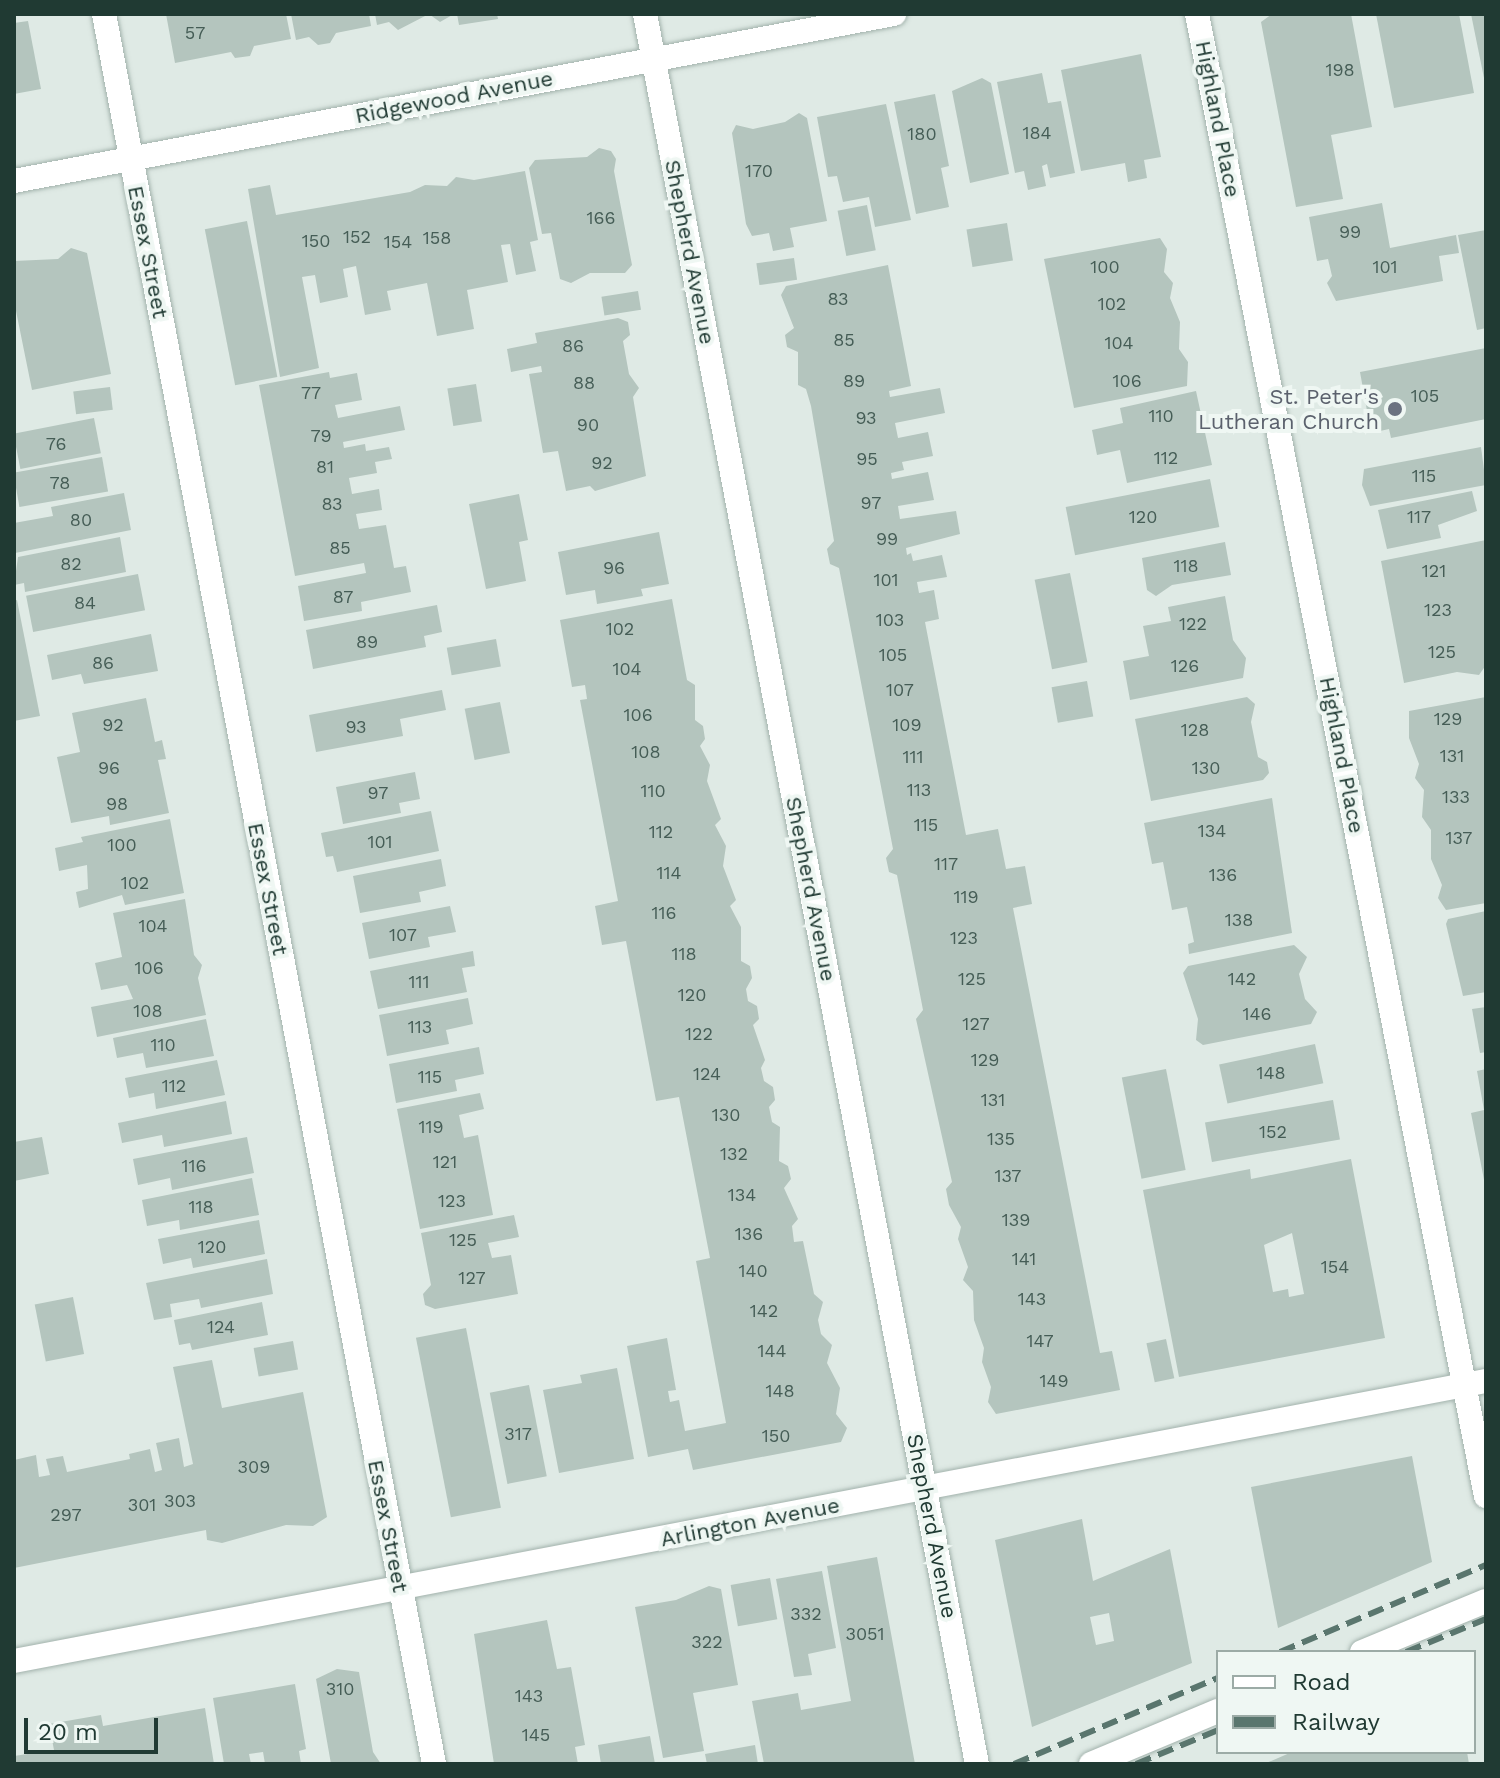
<!DOCTYPE html>
<html>
<head>
<meta charset="utf-8">
<style>
  body { margin:0 }
  #map { position:relative; width:1500px; height:1778px; overflow:hidden; background:#dfeae5; font-family:"Work Sans",sans-serif }
  div>[style] { position:absolute }
  [style*='--x'] { left:calc(var(--x)*1px); top:calc(var(--y)*1px); width:calc(var(--w)*1px); rotate:calc(var(--a)*1deg) }
  .building>* { inset:0; background:#b4c5be; transform-origin:0 0 }
  .roads { filter:drop-shadow(0 0 2px #a2b2ac) drop-shadow(0 0 2px #a2b2ac) }
  .minor>* { height:24px; margin:-12px; padding:0 12px; transform-origin:12px; border-radius:12px; background:#fff }
  .rail>* { height:6px; margin-top:-3px; transform-origin:0; background:repeating-linear-gradient(90deg,#5a766e 0 16px,transparent 0 24px) }
  .dots>* { width:22px; height:22px; translate:-50% -50%; box-sizing:border-box; border:4px solid #eff7f3; border-radius:50% }
  span { translate:-50% -50%; white-space:nowrap; text-align:center; line-height:1.15; -webkit-text-stroke:8px #eff7f3; paint-order:stroke }
  .number-label { font-size:18px; color:#455d56 }
  .number-label span { -webkit-text-stroke-width:0 }
  .street-label { font-size:22px; color:#203a33 }
  .worship-label { font-size:22px; color:#5b616d }
  .right { translate:-100% -50%; text-align:right }
  .frame { position:absolute; inset:0; border:16px solid #203a33; pointer-events:none }
  .legend { position:absolute; left:1216px; top:1650px; width:260px; height:104px; box-sizing:border-box; background:#eff7f3; border:2px solid #9caba6; margin:0; padding:10px 14px; list-style:none; font-size:24px; color:#203a33 }
  .legend li { display:flex; align-items:center; gap:16px; height:40px }
  .legend b { width:40px; border:2px solid #9caba6 }
  .scale { position:absolute; left:24px; top:1718px; width:134px; height:36px; box-sizing:border-box; border:4px solid #203a33; border-top:0; padding-left:10px; font-size:24px; line-height:28px; white-space:nowrap; color:#203a33; -webkit-text-stroke:6px #eff7f3; paint-order:stroke }
</style>
</head>
<body>
<div id="map">
  <div class="building">
    <div style="clip-path:polygon(166px 14px,286px 14px,291px 39px,254px 46px,250px 56px,235px 58px,231px 52px,175px 63px)"></div>
    <div style="clip-path:polygon(291px 14px,369px 14px,371px 26px,336px 33px,330px 43px,318px 45px,309px 37px,296px 40px)"></div>
    <div style="clip-path:polygon(375px 14px,427px 14px,427px 15px,398px 30px,389px 22px,377px 25px)"></div>
    <div style="clip-path:polygon(429px 14px,454px 14px,440px 22px)"></div>
    <div style="clip-path:polygon(457px 14px,497px 14px,498px 19px,459px 25px)"></div>
    <div style="clip-path:polygon(1272px 14px,1351px 14px,1372px 127px,1331px 135px,1343px 199px,1296px 207px,1261px 22px)"></div>
    <div style="clip-path:polygon(1376px 14px,1459px 14px,1474px 93px,1394px 108px)"></div>
    <div style="clip-path:polygon(1471px 14px,1486px 14px,1486px 83px,1485px 83px)"></div>
    <div style="clip-path:polygon(28px 21px,41px 89px,14px 94px,14px 23px)"></div>
    <div style="clip-path:polygon(1141px 54px,1161px 157px,1144px 160px,1147px 178px,1128px 182px,1125px 163px,1081px 171px,1061px 70px)"></div>
    <div style="clip-path:polygon(1042px 73px,1048px 103px,1061px 101px,1075px 173px,1050px 178px,1047px 164px,1042px 166px,1046px 186px,1028px 190px,1024px 171px,1015px 173px,997px 82px)"></div>
    <div style="clip-path:polygon(982px 78px,991px 83px,1009px 174px,970px 183px,952px 91px)"></div>
    <div style="clip-path:polygon(935px 94px,949px 166px,941px 168px,949px 207px,916px 214px,894px 102px)"></div>
    <div style="clip-path:polygon(886px 104px,911px 220px,875px 227px,869px 197px,843px 202px,837px 176px,828px 177px,817px 117px)"></div>
    <div style="clip-path:polygon(799px 113px,807px 118px,827px 221px,790px 228px,794px 247px,773px 251px,769px 233px,752px 236px,746px 224px,732px 133px,736px 125px,753px 129px,785px 122px)"></div>
    <div style="clip-path:polygon(599px 148px,611px 151px,616px 159px,614px 171px,632px 265px,625px 273px,590px 273px,571px 283px,560px 279px,551px 233px,542px 234px,529px 168px,535px 160px,587px 157px)"></div>
    <div style="clip-path:polygon(525px 171px,538px 240px,530px 242px,536px 271px,516px 275px,510px 244px,501px 245px,508px 282px,467px 290px,474px 329px,437px 336px,427px 283px,387px 291px,391px 310px,365px 315px,356px 266px,343px 269px,348px 297px,320px 303px,315px 275px,302px 277px,319px 368px,280px 377px,248px 189px,270px 185px,276px 215px,410px 192px,425px 185px,447px 186px,456px 177px,474px 180px)"></div>
    <div style="clip-path:polygon(1382px 203px,1390px 248px,1456px 235px,1459px 253px,1439px 256px,1443px 281px,1336px 301px,1327px 283px,1332px 276px,1328px 259px,1317px 261px,1309px 217px)"></div>
    <div style="left:867px;top:205px;width:46px;height:30px;rotate:79deg"></div>
    <div style="left:247px;top:221px;width:159px;height:43px;rotate:79deg"></div>
    <div style="left:1007px;top:223px;width:38px;height:41px;rotate:81deg"></div>
    <div style="clip-path:polygon(1486px 230px,1486px 328px,1477px 330px,1458px 235px)"></div>
    <div style="clip-path:polygon(1160px 238px,1167px 249px,1164px 272px,1173px 283px,1170px 298px,1180px 322px,1179px 349px,1188px 362px,1187px 386px,1074px 408px,1044px 259px)"></div>
    <div style="clip-path:polygon(71px 248px,87px 253px,111px 374px,32px 390px,14px 301px,14px 261px,58px 259px)"></div>
    <div style="left:794px;top:258px;width:22px;height:38px;rotate:82deg"></div>
    <div style="clip-path:polygon(888px 265px,911px 386px,889px 391px,890px 397px,940px 388px,945px 413px,895px 423px,898px 438px,928px 432px,933px 456px,902px 462px,904px 470px,891px 473px,892px 479px,928px 472px,934px 500px,898px 506px,900px 519px,956px 511px,960px 534px,906px 548px,907px 555px,911px 553px,913px 561px,942px 555px,947px 577px,917px 582px,919px 593px,934px 590px,939px 619px,925px 622px,966px 835px,998px 829px,1006px 869px,1025px 866px,1032px 904px,1013px 908px,1100px 1353px,1112px 1351px,1120px 1390px,996px 1414px,988px 1402px,991px 1387px,982px 1362px,984px 1348px,974px 1320px,973px 1291px,963px 1280px,968px 1267px,958px 1239px,961px 1227px,949px 1205px,946px 1189px,952px 1182px,916px 1019px,923px 1010px,897px 875px,889px 872px,886px 858px,893px 849px,839px 568px,830px 564px,827px 549px,834px 541px,811px 406px,806px 389px,798px 385px,798px 352px,787px 347px,785px 335px,794px 328px,781px 295px,786px 286px)"></div>
    <div style="left:638px;top:291px;width:19px;height:37px;rotate:81deg"></div>
    <div style="clip-path:polygon(618px 318px,628px 322px,630px 335px,623px 341px,629px 374px,639px 388px,633px 397px,646px 476px,595px 491px,590px 486px,566px 491px,558px 451px,543px 453px,529px 374px,542px 372px,541px 366px,511px 372px,507px 349px,537px 343px,535px 333px)"></div>
    <div style="clip-path:polygon(1486px 348px,1486px 419px,1391px 438px,1389px 429px,1371px 433px,1360px 372px)"></div>
    <div style="clip-path:polygon(329px 372px,330px 378px,357px 373px,362px 400px,335px 405px,338px 418px,400px 406px,405px 430px,343px 442px,344px 448px,365px 444px,366px 451px,389px 447px,392px 459px,375px 462px,377px 473px,349px 478px,352px 494px,379px 489px,382px 510px,356px 514px,359px 529px,386px 525px,394px 568px,406px 566px,411px 592px,361px 602px,362px 611px,304px 621px,298px 586px,366px 573px,364px 563px,295px 576px,259px 385px)"></div>
    <div style="left:476px;top:384px;width:38px;height:29px;rotate:81deg"></div>
    <div style="left:110px;top:387px;width:23px;height:37px;rotate:83deg"></div>
    <div style="clip-path:polygon(1196px 391px,1212px 465px,1127px 483px,1120px 450px,1097px 455px,1092px 430px,1123px 423px,1120px 408px)"></div>
    <div style="left:94px;top:418px;width:36px;height:82px;rotate:79deg"></div>
    <div style="clip-path:polygon(1481px 447px,1486px 485px,1370px 506px,1362px 485px,1364px 469px)"></div>
    <div style="left:102px;top:457px;width:35px;height:90px;rotate:80deg"></div>
    <div style="left:1210px;top:479px;width:49px;height:147px;rotate:79deg"></div>
    <div style="clip-path:polygon(1472px 491px,1477px 511px,1438px 525px,1441px 538px,1387px 549px,1378px 510px)"></div>
    <div style="clip-path:polygon(124px 493px,131px 530px,15px 553px,14px 523px,53px 516px,51px 507px)"></div>
    <div style="clip-path:polygon(519px 494px,528px 540px,519px 542px,526px 581px,486px 589px,469px 504px)"></div>
    <div style="clip-path:polygon(659px 532px,669px 584px,641px 589px,643px 596px,597px 604px,595px 590px,566px 595px,558px 552px)"></div>
    <div style="clip-path:polygon(120px 537px,126px 572px,25px 592px,24px 583px,14px 585px,18px 557px)"></div>
    <div style="clip-path:polygon(1486px 540px,1486px 665px,1479px 675px,1457px 672px,1404px 683px,1381px 561px)"></div>
    <div style="clip-path:polygon(1225px 542px,1231px 575px,1172px 585px,1156px 596px,1147px 590px,1142px 558px)"></div>
    <div style="left:1070px;top:573px;width:91px;height:36px;rotate:79deg"></div>
    <div style="left:138px;top:574px;width:37px;height:114px;rotate:79deg"></div>
    <div style="clip-path:polygon(1225px 596px,1233px 640px,1246px 658px,1243px 678px,1130px 700px,1123px 661px,1149px 656px,1143px 626px,1171px 621px,1168px 607px)"></div>
    <div style="clip-path:polygon(672px 599px,687px 680px,695px 685px,695px 720px,703px 726px,705px 739px,700px 746px,710px 765px,707px 781px,721px 819px,715px 825px,726px 846px,723px 866px,736px 900px,730px 906px,741px 927px,741px 961px,750px 966px,752px 978px,746px 989px,748px 1001px,757px 1006px,759px 1019px,753px 1025px,765px 1060px,761px 1068px,764px 1081px,773px 1087px,775px 1100px,769px 1107px,772px 1122px,780px 1127px,779px 1161px,788px 1166px,791px 1179px,784px 1188px,798px 1219px,792px 1226px,794px 1242px,803px 1241px,814px 1294px,823px 1302px,818px 1320px,821px 1334px,832px 1345px,827px 1363px,840px 1388px,836px 1414px,847px 1428px,841px 1442px,693px 1470px,688px 1449px,648px 1457px,627px 1346px,667px 1338px,676px 1390px,668px 1391px,670px 1402px,679px 1400px,685px 1431px,726px 1423px,696px 1261px,710px 1258px,679px 1097px,656px 1101px,626px 941px,602px 945px,595px 906px,618px 901px,580px 700px,587px 699px,585px 685px,572px 687px,560px 620px)"></div>
    <div style="clip-path:polygon(17px 600px,40px 716px,14px 721px,14px 601px)"></div>
    <div style="clip-path:polygon(437px 605px,442px 632px,424px 636px,426px 647px,313px 669px,306px 630px)"></div>
    <div style="clip-path:polygon(151px 634px,158px 671px,84px 684px,81px 674px,52px 680px,47px 655px)"></div>
    <div style="left:496px;top:639px;width:28px;height:50px;rotate:80deg"></div>
    <div style="left:1087px;top:681px;width:36px;height:36px;rotate:80deg"></div>
    <div style="clip-path:polygon(442px 690px,446px 710px,400px 719px,403px 736px,316px 752px,309px 715px)"></div>
    <div style="clip-path:polygon(1247px 697px,1255px 704px,1251px 722px,1258px 757px,1267px 762px,1269px 773px,1263px 780px,1151px 801px,1135px 719px)"></div>
    <div style="clip-path:polygon(1486px 697px,1486px 903px,1446px 910px,1438px 898px,1442px 885px,1431px 859px,1431px 830px,1422px 817px,1424px 790px,1415px 778px,1419px 764px,1409px 738px,1409px 711px)"></div>
    <div style="clip-path:polygon(146px 698px,155px 742px,162px 740px,166px 759px,158px 760px,169px 813px,110px 825px,109px 816px,71px 823px,57px 757px,80px 752px,72px 713px)"></div>
    <div style="left:500px;top:702px;width:52px;height:36px;rotate:79deg"></div>
    <div style="clip-path:polygon(415px 772px,420px 799px,399px 803px,401px 813px,343px 824px,336px 787px)"></div>
    <div style="clip-path:polygon(1272px 798px,1292px 933px,1189px 954px,1188px 944px,1194px 942px,1187px 907px,1172px 910px,1163px 862px,1152px 864px,1144px 823px)"></div>
    <div style="clip-path:polygon(431px 811px,439px 851px,337px 872px,333px 856px,326px 857px,321px 833px)"></div>
    <div style="clip-path:polygon(170px 819px,184px 893px,125px 905px,122px 895px,79px 908px,76px 892px,88px 889px,87px 865px,59px 871px,55px 848px,83px 842px,81px 837px)"></div>
    <div style="clip-path:polygon(441px 859px,446px 886px,419px 892px,421px 902px,360px 913px,353px 876px)"></div>
    <div style="clip-path:polygon(185px 899px,194px 955px,202px 965px,198px 978px,206px 1015px,97px 1037px,91px 1007px,133px 999px,127px 985px,101px 990px,95px 963px,122px 957px,113px 913px)"></div>
    <div style="clip-path:polygon(450px 906px,456px 932px,428px 937px,430px 947px,369px 959px,362px 923px)"></div>
    <div style="clip-path:polygon(1486px 911px,1486px 992px,1463px 996px,1446px 924px,1448px 919px)"></div>
    <div style="clip-path:polygon(1294px 945px,1307px 957px,1299px 974px,1305px 999px,1317px 1012px,1311px 1024px,1203px 1045px,1196px 1040px,1198px 1019px,1183px 973px,1188px 966px)"></div>
    <div style="clip-path:polygon(473px 951px,475px 966px,462px 968px,467px 992px,378px 1009px,370px 971px)"></div>
    <div style="clip-path:polygon(468px 998px,473px 1024px,446px 1030px,449px 1044px,387px 1056px,379px 1015px)"></div>
    <div style="clip-path:polygon(1486px 1007px,1486px 1052px,1480px 1053px,1472px 1009px)"></div>
    <div style="clip-path:polygon(206px 1019px,214px 1056px,146px 1068px,143px 1053px,117px 1058px,113px 1038px)"></div>
    <div style="left:1315px;top:1044px;width:40px;height:98px;rotate:78deg"></div>
    <div style="clip-path:polygon(479px 1047px,484px 1074px,455px 1080px,457px 1091px,396px 1103px,389px 1064px)"></div>
    <div style="clip-path:polygon(217px 1060px,225px 1095px,156px 1109px,154px 1093px,129px 1098px,125px 1078px)"></div>
    <div style="left:1166px;top:1069px;width:103px;height:45px;rotate:79deg"></div>
    <div style="clip-path:polygon(1486px 1069px,1486px 1185px,1485px 1185px,1471px 1113px,1484px 1110px,1477px 1071px)"></div>
    <div style="clip-path:polygon(480px 1093px,484px 1109px,459px 1115px,464px 1138px,478px 1135px,493px 1215px,420px 1229px,397px 1109px)"></div>
    <div style="left:1333px;top:1100px;width:40px;height:130px;rotate:80deg"></div>
    <div style="clip-path:polygon(226px 1101px,232px 1134px,164px 1147px,162px 1135px,122px 1143px,118px 1123px)"></div>
    <div style="clip-path:polygon(42px 1137px,49px 1174px,14px 1181px,14px 1142px)"></div>
    <div style="clip-path:polygon(247px 1137px,254px 1173px,172px 1190px,170px 1178px,138px 1185px,133px 1159px)"></div>
    <div style="clip-path:polygon(evenodd,1351px 1159px,1385px 1338px,1179px 1377px,1143px 1190px,1250px 1169px,1251px 1179px,1351px 1159px,1292px 1233px,1304px 1294px,1289px 1297px,1288px 1289px,1273px 1292px,1264px 1245px,1292px 1233px)"></div>
    <div style="clip-path:polygon(252px 1178px,259px 1215px,180px 1230px,179px 1220px,147px 1226px,142px 1200px)"></div>
    <div style="clip-path:polygon(514px 1215px,519px 1237px,488px 1243px,492px 1258px,511px 1255px,518px 1294px,435px 1309px,425px 1305px,423px 1294px,431px 1285px,421px 1233px)"></div>
    <div style="clip-path:polygon(259px 1220px,265px 1254px,193px 1268px,191px 1258px,163px 1264px,158px 1239px)"></div>
    <div style="clip-path:polygon(267px 1259px,273px 1294px,201px 1308px,199px 1299px,170px 1304px,172px 1317px,154px 1320px,146px 1283px)"></div>
    <div style="left:73px;top:1297px;width:58px;height:39px;rotate:79deg"></div>
    <div style="clip-path:polygon(262px 1302px,268px 1335px,192px 1350px,190px 1343px,179px 1345px,174px 1320px)"></div>
    <div style="left:466px;top:1328px;width:183px;height:51px;rotate:79deg"></div>
    <div style="left:1166px;top:1339px;width:40px;height:20px;rotate:78deg"></div>
    <div style="left:293px;top:1341px;width:29px;height:40px;rotate:80deg"></div>
    <div style="clip-path:polygon(212px 1360px,222px 1408px,303px 1392px,327px 1517px,313px 1526px,286px 1525px,222px 1543px,207px 1540px,206px 1530px,14px 1568px,14px 1460px,36px 1455px,39px 1477px,50px 1475px,46px 1459px,63px 1456px,67px 1472px,130px 1459px,129px 1454px,150px 1449px,155px 1472px,162px 1470px,156px 1443px,179px 1438px,184px 1467px,193px 1464px,173px 1367px)"></div>
    <div style="clip-path:polygon(617px 1368px,634px 1459px,559px 1473px,543px 1390px,582px 1383px,580px 1375px)"></div>
    <div style="left:529px;top:1385px;width:93px;height:40px;rotate:79deg"></div>
    <div style="clip-path:polygon(1412px 1456px,1432px 1562px,1278px 1628px,1251px 1487px)"></div>
    <div style="clip-path:polygon(evenodd,1082px 1519px,1093px 1581px,1170px 1549px,1192px 1663px,1032px 1727px,995px 1540px,1082px 1519px,1109px 1613px,1114px 1641px,1096px 1645px,1090px 1617px,1109px 1613px)"></div>
    <div style="clip-path:polygon(877px 1557px,915px 1764px,764px 1764px,752px 1701px,798px 1693px,801px 1710px,851px 1701px,827px 1566px)"></div>
    <div style="clip-path:polygon(822px 1571px,836px 1648px,808px 1654px,812px 1675px,794px 1677px,776px 1579px)"></div>
    <div style="left:770px;top:1578px;width:42px;height:40px;rotate:80deg"></div>
    <div style="clip-path:polygon(709px 1586px,721px 1589px,738px 1685px,693px 1693px,704px 1751px,663px 1758px,635px 1607px,676px 1600px)"></div>
    <div style="clip-path:polygon(547px 1620px,557px 1669px,571px 1667px,585px 1745px,575px 1747px,578px 1764px,494px 1764px,474px 1634px)"></div>
    <div style="clip-path:polygon(337px 1669px,359px 1672px,373px 1752px,381px 1764px,331px 1764px,316px 1679px)"></div>
    <div style="clip-path:polygon(295px 1684px,306px 1749px,299px 1751px,301px 1764px,265px 1764px,263px 1752px,249px 1754px,251px 1764px,224px 1764px,213px 1698px)"></div>
    <div style="clip-path:polygon(205px 1708px,214px 1764px,14px 1764px,14px 1756px,54px 1750px,49px 1724px,101px 1715px,103px 1726px)"></div>
    <div style="clip-path:polygon(650px 1736px,655px 1764px,601px 1764px,598px 1745px)"></div>
    <div style="clip-path:polygon(755px 1745px,758px 1764px,707px 1764px,705px 1754px)"></div>
    <div style="clip-path:polygon(1292px 1752px,1467px 1752px,1469px 1764px,1264px 1764px)"></div>
  </div>
  <div class="roads">
    <div class="minor">
      <div style="--x:104;--y:14;--w:1781;--a:79.32"></div>
      <div style="--x:645;--y:14;--w:1781;--a:79.26"></div>
      <div style="--x:1197;--y:14;--w:1510;--a:78.97"></div>
      <div style="--x:14;--y:181;--w:896;--a:-10.75"></div>
      <div style="--x:1362;--y:1652;--w:134;--a:-22.4"></div>
      <div style="--x:14;--y:1661;--w:1498;--a:-10.77"></div>
      <div style="--x:1091;--y:1764;--w:138;--a:-22.7"></div>
    </div>
  </div>
  <div class="rail">
    <div style="--x:1280;--y:1652;--w:224;--a:-22.9"></div>
    <div style="--x:1406;--y:1652;--w:87;--a:-22.4"></div>
    <div style="--x:1014;--y:1764;--w:221;--a:-22.9"></div>
    <div style="--x:1136;--y:1764;--w:89;--a:-22.5"></div>
  </div>
  <div class="dots">
    <div style="left:1395px;top:409px;background:#6b7280"></div>
  </div>
  <div class="number-label">
    <span style="left:195px;top:33px">57</span>
    <span style="left:1340px;top:70px">198</span>
    <span style="left:1037px;top:133px">184</span>
    <span style="left:922px;top:134px">180</span>
    <span style="left:759px;top:171px">170</span>
    <span style="left:601px;top:218px">166</span>
    <span style="left:1350px;top:232px">99</span>
    <span style="left:357px;top:237px">152</span>
    <span style="left:437px;top:238px">158</span>
    <span style="left:316px;top:241px">150</span>
    <span style="left:398px;top:242px">154</span>
    <span style="left:1105px;top:267px">100</span>
    <span style="left:1385px;top:267px">101</span>
    <span style="left:838px;top:299px">83</span>
    <span style="left:1112px;top:304px">102</span>
    <span style="left:844px;top:340px">85</span>
    <span style="left:1119px;top:343px">104</span>
    <span style="left:573px;top:346px">86</span>
    <span style="left:854px;top:381px">89</span>
    <span style="left:1127px;top:381px">106</span>
    <span style="left:584px;top:383px">88</span>
    <span style="left:311px;top:393px">77</span>
    <span style="left:1425px;top:396px">105</span>
    <span style="left:1161px;top:416px">110</span>
    <span style="left:866px;top:418px">93</span>
    <span style="left:588px;top:425px">90</span>
    <span style="left:321px;top:436px">79</span>
    <span style="left:56px;top:444px">76</span>
    <span style="left:1166px;top:458px">112</span>
    <span style="left:867px;top:459px">95</span>
    <span style="left:602px;top:463px">92</span>
    <span style="left:325px;top:467px">81</span>
    <span style="left:1424px;top:476px">115</span>
    <span style="left:60px;top:483px">78</span>
    <span style="left:871px;top:503px">97</span>
    <span style="left:332px;top:504px">83</span>
    <span style="left:1143px;top:517px">120</span>
    <span style="left:1419px;top:517px">117</span>
    <span style="left:81px;top:520px">80</span>
    <span style="left:887px;top:539px">99</span>
    <span style="left:340px;top:548px">85</span>
    <span style="left:71px;top:564px">82</span>
    <span style="left:1186px;top:566px">118</span>
    <span style="left:614px;top:568px">96</span>
    <span style="left:1434px;top:571px">121</span>
    <span style="left:886px;top:580px">101</span>
    <span style="left:343px;top:597px">87</span>
    <span style="left:85px;top:603px">84</span>
    <span style="left:1438px;top:610px">123</span>
    <span style="left:890px;top:620px">103</span>
    <span style="left:1193px;top:624px">122</span>
    <span style="left:620px;top:629px">102</span>
    <span style="left:367px;top:642px">89</span>
    <span style="left:1442px;top:652px">125</span>
    <span style="left:893px;top:655px">105</span>
    <span style="left:103px;top:663px">86</span>
    <span style="left:1185px;top:666px">126</span>
    <span style="left:627px;top:669px">104</span>
    <span style="left:900px;top:690px">107</span>
    <span style="left:638px;top:715px">106</span>
    <span style="left:1448px;top:719px">129</span>
    <span style="left:113px;top:725px">92</span>
    <span style="left:907px;top:725px">109</span>
    <span style="left:356px;top:727px">93</span>
    <span style="left:1195px;top:730px">128</span>
    <span style="left:646px;top:752px">108</span>
    <span style="left:1452px;top:756px">131</span>
    <span style="left:913px;top:757px">111</span>
    <span style="left:109px;top:768px">96</span>
    <span style="left:1206px;top:768px">130</span>
    <span style="left:919px;top:790px">113</span>
    <span style="left:653px;top:791px">110</span>
    <span style="left:378px;top:793px">97</span>
    <span style="left:1456px;top:797px">133</span>
    <span style="left:117px;top:804px">98</span>
    <span style="left:926px;top:825px">115</span>
    <span style="left:1212px;top:831px">134</span>
    <span style="left:661px;top:832px">112</span>
    <span style="left:1459px;top:838px">137</span>
    <span style="left:380px;top:842px">101</span>
    <span style="left:122px;top:845px">100</span>
    <span style="left:946px;top:864px">117</span>
    <span style="left:669px;top:873px">114</span>
    <span style="left:1223px;top:875px">136</span>
    <span style="left:135px;top:883px">102</span>
    <span style="left:966px;top:897px">119</span>
    <span style="left:664px;top:913px">116</span>
    <span style="left:1239px;top:920px">138</span>
    <span style="left:153px;top:926px">104</span>
    <span style="left:403px;top:935px">107</span>
    <span style="left:964px;top:938px">123</span>
    <span style="left:684px;top:954px">118</span>
    <span style="left:149px;top:968px">106</span>
    <span style="left:972px;top:979px">125</span>
    <span style="left:1242px;top:979px">142</span>
    <span style="left:419px;top:982px">111</span>
    <span style="left:692px;top:995px">120</span>
    <span style="left:148px;top:1011px">108</span>
    <span style="left:1257px;top:1014px">146</span>
    <span style="left:976px;top:1024px">127</span>
    <span style="left:420px;top:1027px">113</span>
    <span style="left:699px;top:1034px">122</span>
    <span style="left:163px;top:1045px">110</span>
    <span style="left:985px;top:1060px">129</span>
    <span style="left:1271px;top:1073px">148</span>
    <span style="left:707px;top:1074px">124</span>
    <span style="left:430px;top:1077px">115</span>
    <span style="left:174px;top:1086px">112</span>
    <span style="left:993px;top:1100px">131</span>
    <span style="left:726px;top:1115px">130</span>
    <span style="left:431px;top:1127px">119</span>
    <span style="left:1273px;top:1132px">152</span>
    <span style="left:1001px;top:1139px">135</span>
    <span style="left:734px;top:1154px">132</span>
    <span style="left:445px;top:1162px">121</span>
    <span style="left:194px;top:1166px">116</span>
    <span style="left:1008px;top:1176px">137</span>
    <span style="left:742px;top:1195px">134</span>
    <span style="left:452px;top:1201px">123</span>
    <span style="left:201px;top:1207px">118</span>
    <span style="left:1016px;top:1220px">139</span>
    <span style="left:749px;top:1234px">136</span>
    <span style="left:463px;top:1240px">125</span>
    <span style="left:212px;top:1247px">120</span>
    <span style="left:1024px;top:1259px">141</span>
    <span style="left:1335px;top:1267px">154</span>
    <span style="left:753px;top:1271px">140</span>
    <span style="left:472px;top:1278px">127</span>
    <span style="left:1032px;top:1299px">143</span>
    <span style="left:764px;top:1311px">142</span>
    <span style="left:221px;top:1327px">124</span>
    <span style="left:1040px;top:1341px">147</span>
    <span style="left:772px;top:1351px">144</span>
    <span style="left:1054px;top:1381px">149</span>
    <span style="left:780px;top:1391px">148</span>
    <span style="left:518px;top:1434px">317</span>
    <span style="left:776px;top:1436px">150</span>
    <span style="left:254px;top:1467px">309</span>
    <span style="left:180px;top:1501px">303</span>
    <span style="left:142px;top:1505px">301</span>
    <span style="left:66px;top:1515px">297</span>
    <span style="left:806px;top:1614px">332</span>
    <span style="left:865px;top:1634px">3051</span>
    <span style="left:707px;top:1642px">322</span>
    <span style="left:340px;top:1689px">310</span>
    <span style="left:529px;top:1696px">143</span>
    <span style="left:536px;top:1735px">145</span>
  </div>
  <div class="street-label">
    <span style="left:454px;top:97px;rotate:-11deg">Ridgewood Avenue</span>
    <span style="left:1218px;top:119px;rotate:79deg">Highland Place</span>
    <span style="left:148px;top:252px;rotate:79deg">Essex Street</span>
    <span style="left:690px;top:252px;rotate:79deg">Shepherd Avenue</span>
    <span style="left:1342px;top:755px;rotate:79deg">Highland Place</span>
    <span style="left:268px;top:889px;rotate:79deg">Essex Street</span>
    <span style="left:811px;top:889px;rotate:79deg">Shepherd Avenue</span>
    <span style="left:750px;top:1522px;rotate:-11deg">Arlington Avenue</span>
    <span style="left:388px;top:1526px;rotate:79deg">Essex Street</span>
    <span style="left:932px;top:1526px;rotate:79deg">Shepherd Avenue</span>
  </div>
  <div class="worship-label">
    <span class="right" style="left:1379px;top:409px">St. Peter's<br>Lutheran Church</span>
  </div>
  <div class="frame"></div>
  <ul class="legend">
  <li><b style="height:10px;background:#fff"></b>Road</li>
  <li><b style="height:10px;background:#5a766e"></b>Railway</li>
  </ul>
  <div class="scale">20 m</div>
</div>
</body>
</html>
